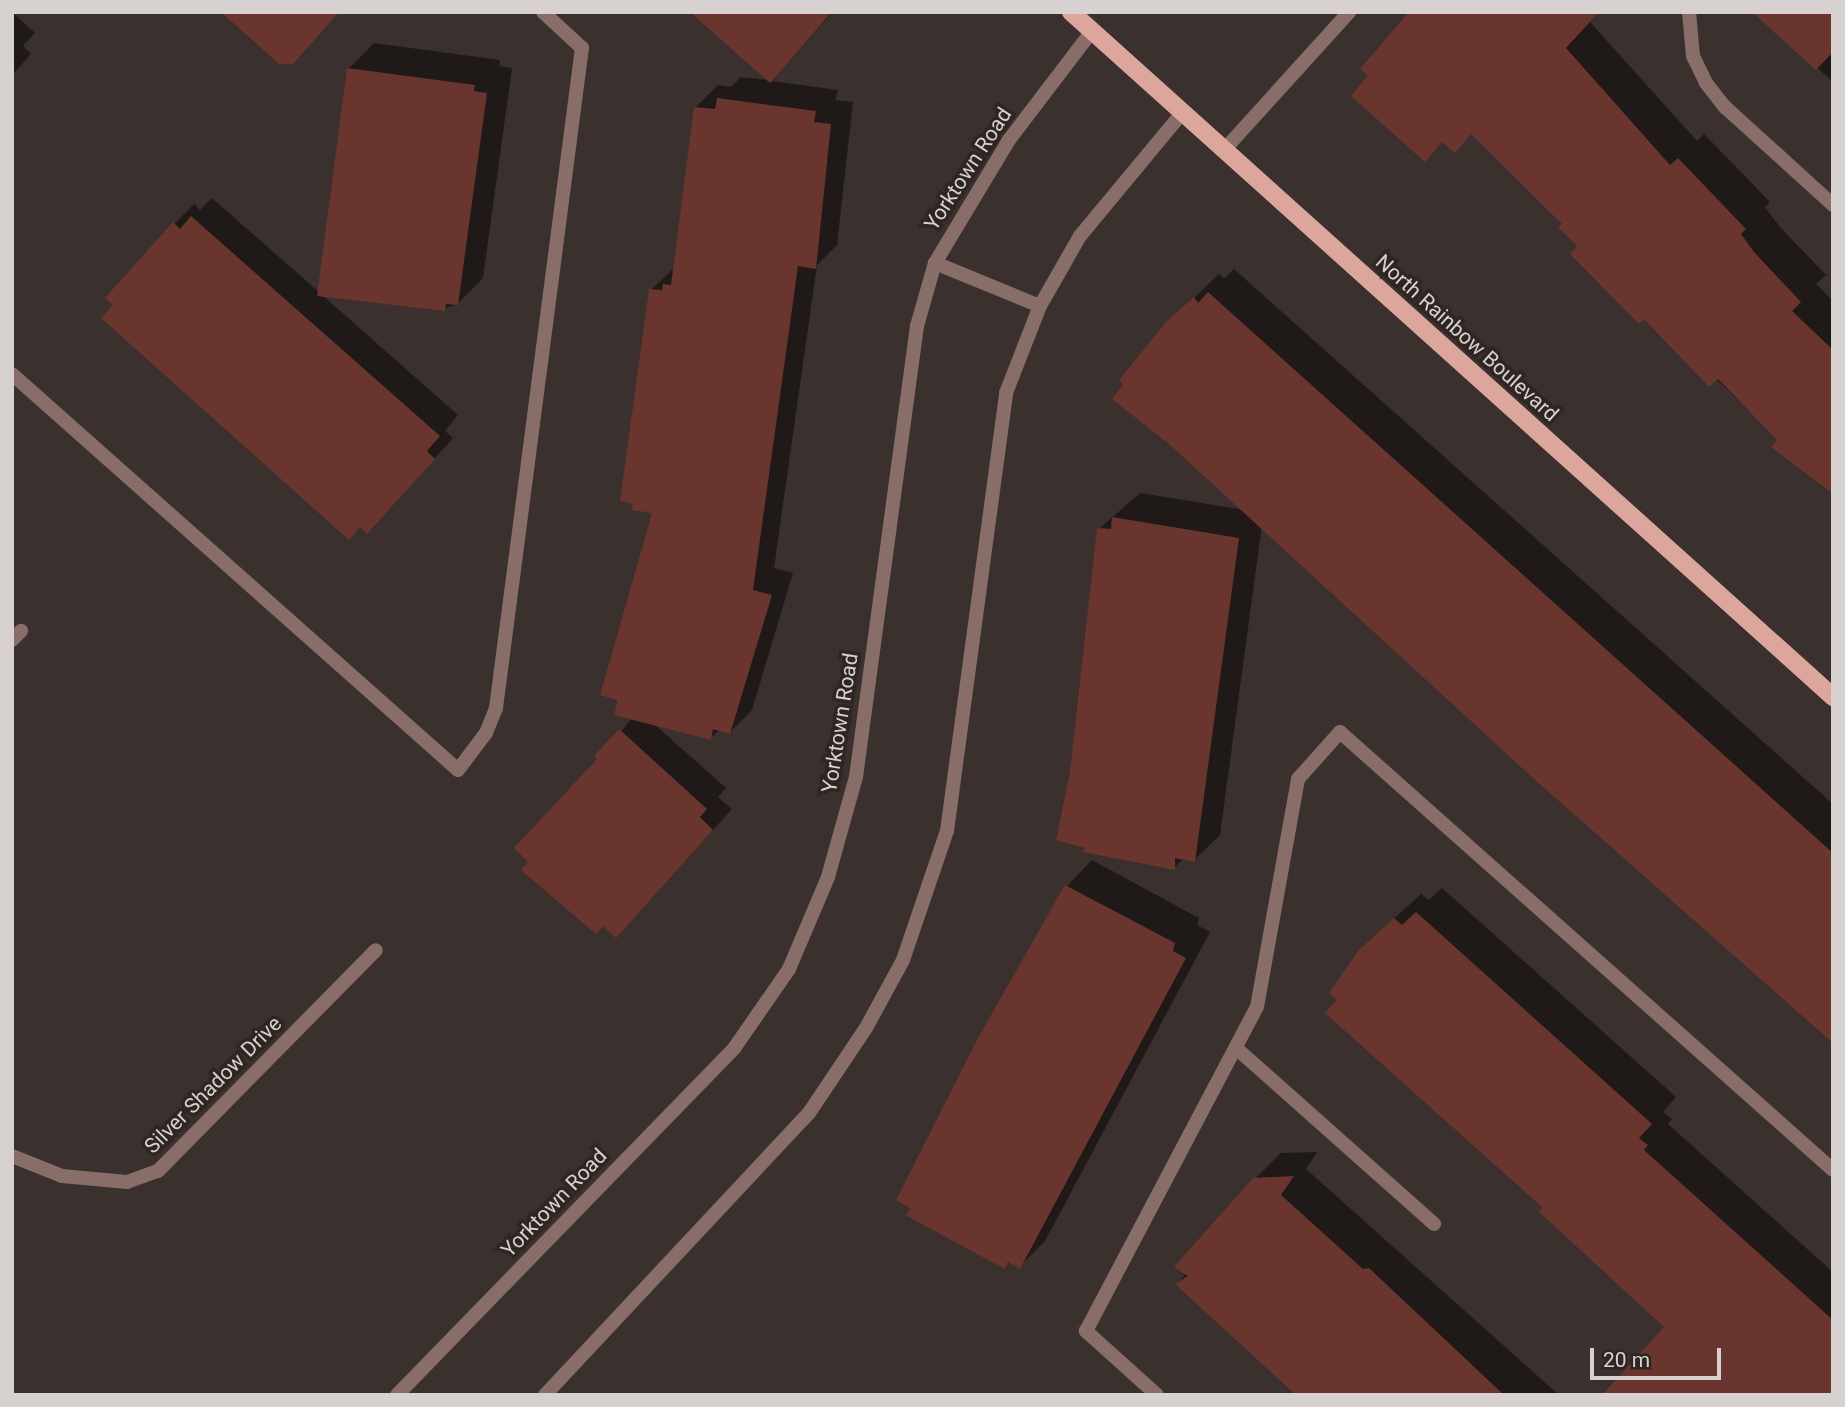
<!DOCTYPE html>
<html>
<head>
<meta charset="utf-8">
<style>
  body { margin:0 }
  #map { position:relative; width:1845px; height:1407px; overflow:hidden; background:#3a302e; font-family:Roboto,sans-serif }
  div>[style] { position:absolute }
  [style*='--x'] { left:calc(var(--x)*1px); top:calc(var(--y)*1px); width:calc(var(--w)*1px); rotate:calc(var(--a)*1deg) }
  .shadow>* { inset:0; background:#0007 }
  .building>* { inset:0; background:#6a352e }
  .service>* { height:14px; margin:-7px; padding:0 7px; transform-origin:7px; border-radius:7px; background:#886d68 }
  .minor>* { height:14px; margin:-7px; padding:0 7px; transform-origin:7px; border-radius:7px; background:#886d68 }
  .primary>* { height:18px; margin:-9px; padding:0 9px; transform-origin:9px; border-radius:9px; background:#dca69d }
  span { translate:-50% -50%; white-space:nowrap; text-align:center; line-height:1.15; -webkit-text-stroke:7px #2f2624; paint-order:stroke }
  .street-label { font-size:21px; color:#d7d1cf }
  .frame { position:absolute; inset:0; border:14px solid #d7d1cf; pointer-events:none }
  .scale { position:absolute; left:1590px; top:1348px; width:131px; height:32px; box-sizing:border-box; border:4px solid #d7d1cf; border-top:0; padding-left:9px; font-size:21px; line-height:24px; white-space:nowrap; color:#d7d1cf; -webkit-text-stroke:5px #2f2624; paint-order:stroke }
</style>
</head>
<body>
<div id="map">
  <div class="shadow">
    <div style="clip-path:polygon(12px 12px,35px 33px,23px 46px,31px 54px,12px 75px)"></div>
    <div style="clip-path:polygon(694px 12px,833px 12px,771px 81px,838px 90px,835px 100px,853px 102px,837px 245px,817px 265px,774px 568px,793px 573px,752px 710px,730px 732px,720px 729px,711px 738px,654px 724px,726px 788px,718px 797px,732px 809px,635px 916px,600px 759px,632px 718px,654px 511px,651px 290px,674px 268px,696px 107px,718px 85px,731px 87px,741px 77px,769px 80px)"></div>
    <div style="clip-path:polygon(1410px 12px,1599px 12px,1590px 22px,1697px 141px,1704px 134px,1770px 202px,1765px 207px,1779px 226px,1826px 275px,1816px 284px,1833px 301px,1833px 494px,1773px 447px,1779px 440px,1580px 246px,1564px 224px,1472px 132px,1443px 141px,1425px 159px,1371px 75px)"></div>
    <div style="clip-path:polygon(1755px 12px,1833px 12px,1833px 82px)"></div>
    <div style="clip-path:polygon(374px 43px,500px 60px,499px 66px,512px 68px,483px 278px,457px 304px,444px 309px,321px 294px,458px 415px,445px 431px,453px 438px,387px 512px,361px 526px,174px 224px,194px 204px,200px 210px,212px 198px,319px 292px,348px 69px)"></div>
    <div style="clip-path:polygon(1234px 269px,1833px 804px,1833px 1040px,1262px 525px,1220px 835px,1194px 860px,1184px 858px,1174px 868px,1099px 529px,1140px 493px,1245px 510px,1169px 322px,1219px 274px,1224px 279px)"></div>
    <div style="clip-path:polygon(1092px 860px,1199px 918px,1197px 925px,1210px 932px,1045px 1241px,1019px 1267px,1010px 1261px,1004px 1267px,914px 1208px,981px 1037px,1067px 886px)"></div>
    <div style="clip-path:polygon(1442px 888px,1676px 1097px,1663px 1112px,1672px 1119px,1668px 1124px,1833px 1272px,1833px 1395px,1666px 1326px,1339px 1000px,1386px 926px,1421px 894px,1429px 900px)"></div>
    <div style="clip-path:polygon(1317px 1152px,1306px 1169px,1559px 1395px,1299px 1395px,1178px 1284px,1255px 1179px,1281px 1153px)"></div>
  </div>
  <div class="building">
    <div style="clip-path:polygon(221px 12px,339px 12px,293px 64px,279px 64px)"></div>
    <div style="clip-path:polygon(690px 12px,832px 12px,770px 83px)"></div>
    <div style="clip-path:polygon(1409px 12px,1599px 12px,1566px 48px,1670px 165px,1678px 158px,1746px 229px,1741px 234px,1754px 252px,1801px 302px,1792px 311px,1833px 350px,1833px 494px,1771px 447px,1777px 440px,1718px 379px,1709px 387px,1644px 319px,1639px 324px,1570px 254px,1577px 246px,1558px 227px,1562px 224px,1471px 134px,1455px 153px,1442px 142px,1425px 162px,1351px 96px,1368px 75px,1360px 69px)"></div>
    <div style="clip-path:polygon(1752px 12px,1833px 12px,1833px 52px,1816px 70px)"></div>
    <div style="clip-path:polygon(347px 68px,475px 85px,474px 91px,487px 93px,458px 305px,446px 304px,445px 311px,317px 296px)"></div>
    <div style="clip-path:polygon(717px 98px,816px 111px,814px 122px,831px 124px,816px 269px,798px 266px,753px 590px,772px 595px,730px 734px,713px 729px,711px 740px,614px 715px,618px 700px,600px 695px,652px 513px,632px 510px,633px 504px,620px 501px,649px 289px,662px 290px,663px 284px,671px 285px,694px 107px,715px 109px)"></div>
    <div style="clip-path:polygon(191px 216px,440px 436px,427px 451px,435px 459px,367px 534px,360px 527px,349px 540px,101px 318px,113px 305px,105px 298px,173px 222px,180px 229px)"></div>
    <div style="clip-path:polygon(1208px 292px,1833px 853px,1833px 1043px,1533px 778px,1169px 444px,1112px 399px,1123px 385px,1119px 380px,1167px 321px,1194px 297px,1198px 303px)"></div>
    <div style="clip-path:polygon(1112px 517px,1239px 538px,1195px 862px,1175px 858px,1175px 870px,1083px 852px,1085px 848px,1056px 840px,1070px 772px,1097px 528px,1111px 529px)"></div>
    <div style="clip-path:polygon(619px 729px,707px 809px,700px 817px,713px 830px,616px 938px,603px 926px,596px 934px,521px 870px,528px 862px,514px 848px,597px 759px,594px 756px)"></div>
    <div style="clip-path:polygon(1065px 885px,1175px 943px,1173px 951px,1186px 958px,1020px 1269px,1008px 1262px,1005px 1269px,905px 1215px,911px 1209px,896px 1200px,979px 1036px)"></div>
    <div style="clip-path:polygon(1416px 912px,1652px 1124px,1639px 1138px,1648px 1145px,1644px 1150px,1833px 1320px,1833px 1395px,1602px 1395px,1664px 1327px,1538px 1211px,1543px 1208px,1325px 1013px,1337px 1000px,1329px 993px,1358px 951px,1394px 918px,1402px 925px)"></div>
    <div style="clip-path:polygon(1294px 1176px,1281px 1195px,1363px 1269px,1369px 1268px,1504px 1395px,1296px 1395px,1175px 1284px,1188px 1276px,1174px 1267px,1253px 1178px)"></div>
  </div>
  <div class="service">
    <div style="--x:935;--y:263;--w:113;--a:22.3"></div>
    <div style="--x:1236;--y:1048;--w:265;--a:41.6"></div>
    <div style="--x:1157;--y:1395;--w:96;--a:-138"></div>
    <div style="--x:1086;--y:1331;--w:366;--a:-62.2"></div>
    <div style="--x:1257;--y:1007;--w:232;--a:-79.8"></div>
    <div style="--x:1298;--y:779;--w:63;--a:-48.2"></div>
    <div style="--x:1340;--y:732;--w:659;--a:41.62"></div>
  </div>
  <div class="minor">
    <div style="--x:1689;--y:12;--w:44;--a:84.8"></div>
    <div style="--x:1693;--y:56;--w:30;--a:64"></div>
    <div style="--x:1706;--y:83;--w:31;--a:52"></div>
    <div style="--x:1725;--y:107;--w:146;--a:42.2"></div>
    <div style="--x:1224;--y:150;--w:186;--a:-47.8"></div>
    <div style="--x:12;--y:374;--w:596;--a:41.6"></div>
    <div style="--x:458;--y:770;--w:46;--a:-52.9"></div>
    <div style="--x:486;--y:733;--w:27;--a:-68"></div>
    <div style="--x:496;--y:708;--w:666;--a:-82.58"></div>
    <div style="--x:582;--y:48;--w:53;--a:-137.3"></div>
    <div style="--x:12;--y:640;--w:13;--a:-45"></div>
    <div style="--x:12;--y:1156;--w:54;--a:21.8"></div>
    <div style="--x:62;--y:1176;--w:65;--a:5.3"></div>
    <div style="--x:127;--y:1182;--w:33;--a:-20"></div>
    <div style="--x:158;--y:1171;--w:310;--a:-45.4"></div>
    <div style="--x:397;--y:1395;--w:485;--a:-45.8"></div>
    <div style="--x:735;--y:1047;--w:95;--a:-55.3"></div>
    <div style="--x:789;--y:969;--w:100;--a:-67"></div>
    <div style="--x:828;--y:877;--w:104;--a:-74.4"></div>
    <div style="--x:856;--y:777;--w:455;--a:-82.3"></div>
    <div style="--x:917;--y:326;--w:66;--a:-74.1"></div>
    <div style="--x:935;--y:263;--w:144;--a:-59"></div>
    <div style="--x:1009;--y:140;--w:137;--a:-52.7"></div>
    <div style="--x:545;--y:1395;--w:386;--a:-46.9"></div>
    <div style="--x:809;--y:1113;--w:102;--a:-56.2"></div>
    <div style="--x:866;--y:1028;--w:77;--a:-61.4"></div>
    <div style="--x:903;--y:960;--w:136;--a:-71.2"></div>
    <div style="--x:947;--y:831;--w:442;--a:-82.3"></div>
    <div style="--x:1006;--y:393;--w:93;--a:-68.7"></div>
    <div style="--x:1040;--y:306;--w:81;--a:-60.3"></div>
    <div style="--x:1080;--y:236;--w:160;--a:-50.3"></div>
  </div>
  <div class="primary">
    <div style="--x:1071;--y:12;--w:1025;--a:41.95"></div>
  </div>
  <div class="street-label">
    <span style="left:968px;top:169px;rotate:-57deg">Yorktown Road</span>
    <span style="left:1467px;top:338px;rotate:42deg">North Rainbow Boulevard</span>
    <span style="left:840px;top:723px;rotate:-81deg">Yorktown Road</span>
    <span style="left:213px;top:1085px;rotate:-45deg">Silver Shadow Drive</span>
    <span style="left:554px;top:1203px;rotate:-46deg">Yorktown Road</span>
  </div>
  <div class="frame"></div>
  <div class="scale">20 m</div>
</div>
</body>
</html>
